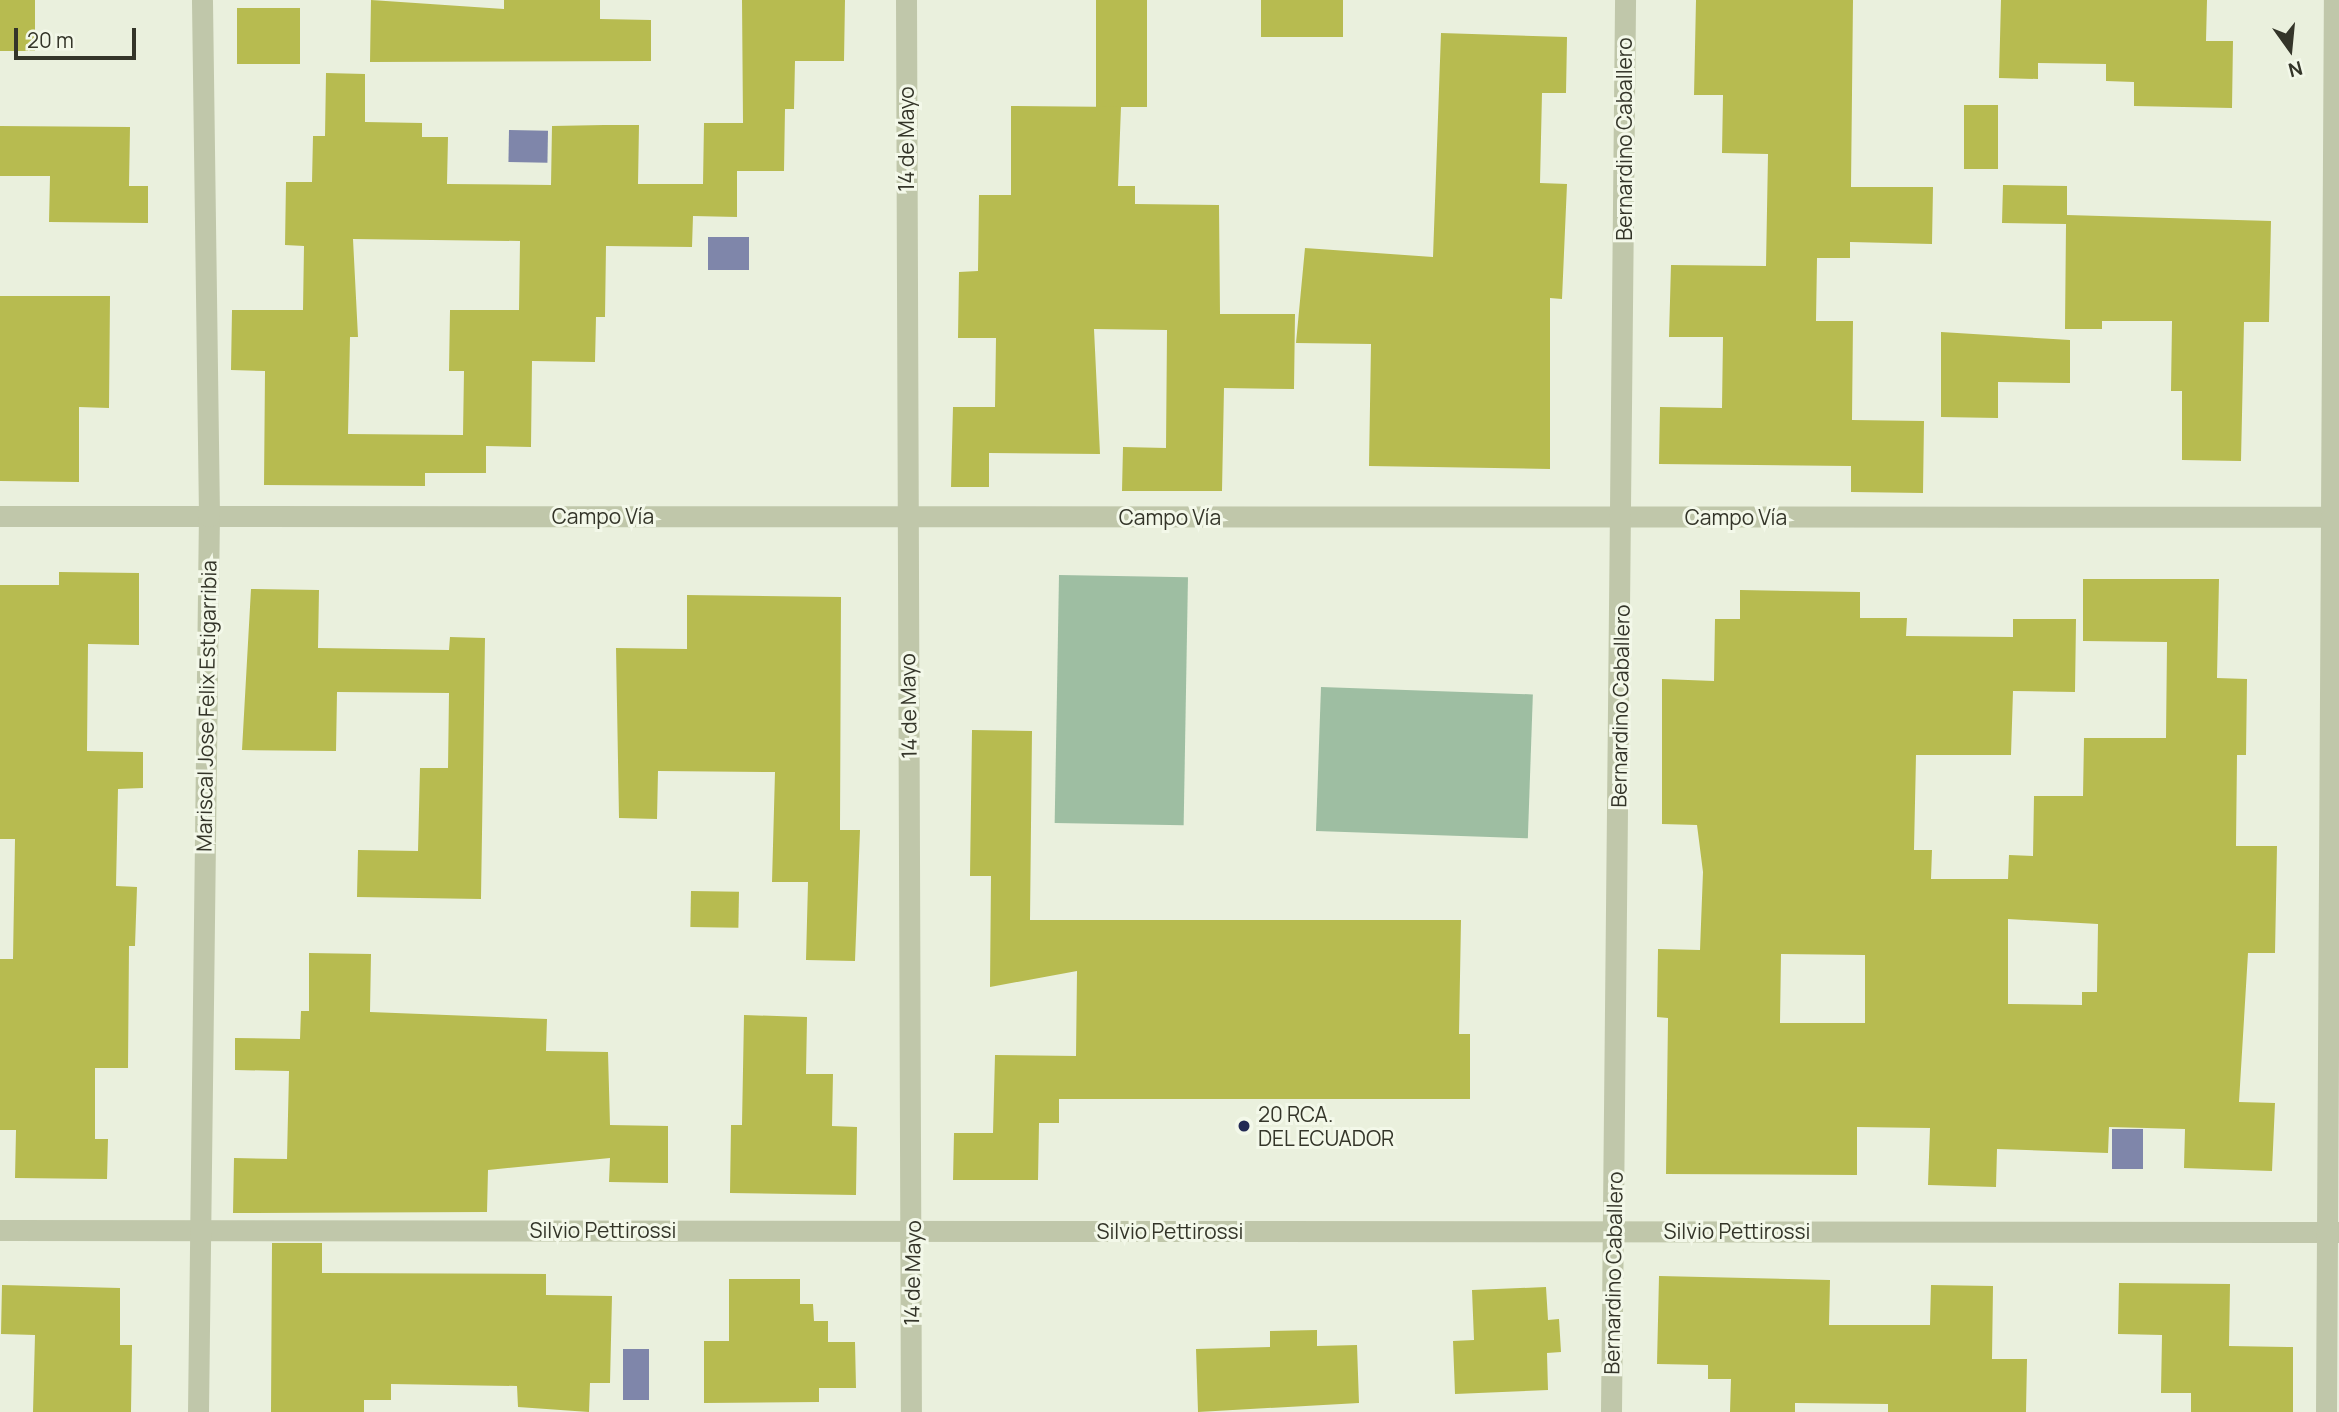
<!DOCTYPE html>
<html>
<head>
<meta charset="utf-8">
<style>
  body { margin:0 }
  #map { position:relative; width:2339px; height:1412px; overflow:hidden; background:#eaf0dd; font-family:Manrope,sans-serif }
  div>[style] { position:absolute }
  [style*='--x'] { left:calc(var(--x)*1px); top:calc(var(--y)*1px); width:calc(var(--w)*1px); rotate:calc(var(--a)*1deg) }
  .green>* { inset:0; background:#9ebea2; transform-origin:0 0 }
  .water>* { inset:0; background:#7f86aa; transform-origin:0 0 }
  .building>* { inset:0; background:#b7bb50; transform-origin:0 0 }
  .street>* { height:21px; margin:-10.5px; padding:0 10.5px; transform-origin:10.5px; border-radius:10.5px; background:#c0c7aa }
  .dots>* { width:19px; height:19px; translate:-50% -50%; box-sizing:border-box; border:4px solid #f3f8e9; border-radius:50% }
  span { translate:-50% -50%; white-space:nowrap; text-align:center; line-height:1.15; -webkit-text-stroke:6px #f3f8e9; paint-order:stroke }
  .street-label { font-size:21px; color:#343529 }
  .poi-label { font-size:21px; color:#343529 }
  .left { translate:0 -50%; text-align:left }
  .north { position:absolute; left:2255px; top:14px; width:70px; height:70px; -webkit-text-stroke:5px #f3f8e9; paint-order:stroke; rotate:165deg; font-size:19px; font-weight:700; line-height:28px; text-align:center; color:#343529 }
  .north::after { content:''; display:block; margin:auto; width:24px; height:32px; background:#343529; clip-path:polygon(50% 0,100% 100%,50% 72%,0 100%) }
  .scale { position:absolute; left:14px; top:28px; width:122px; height:32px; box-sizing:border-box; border:4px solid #343529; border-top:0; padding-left:9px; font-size:21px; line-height:24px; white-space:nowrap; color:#343529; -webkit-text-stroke:5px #f3f8e9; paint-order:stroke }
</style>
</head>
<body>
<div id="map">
  <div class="green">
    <div style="left:1059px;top:575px;width:129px;height:248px;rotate:1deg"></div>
    <div style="left:1321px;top:687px;width:212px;height:144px;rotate:2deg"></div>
  </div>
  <div class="water">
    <div style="left:509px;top:130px;width:39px;height:32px;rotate:1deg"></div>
    <div style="left:708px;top:237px;width:41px;height:33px"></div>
    <div style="left:2112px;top:1129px;width:31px;height:40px"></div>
    <div style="left:649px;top:1349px;width:51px;height:26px;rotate:90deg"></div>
  </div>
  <div class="building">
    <div style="left:0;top:0;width:35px;height:51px"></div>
    <div style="clip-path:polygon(371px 0,504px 9px,504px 0,600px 0,600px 19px,651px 20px,651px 61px,370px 62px)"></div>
    <div style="clip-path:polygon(evenodd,742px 0,845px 0,844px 61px,795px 61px,794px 109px,785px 109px,784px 171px,737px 171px,737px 217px,693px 216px,692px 247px,606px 246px,605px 317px,596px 317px,595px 362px,532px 361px,531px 447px,486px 446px,486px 473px,425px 473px,425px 486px,264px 485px,265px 371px,231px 370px,232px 310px,303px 310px,304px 246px,285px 245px,286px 182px,312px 182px,313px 136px,325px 136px,326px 73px,365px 74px,365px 122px,422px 123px,422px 137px,448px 137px,447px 184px,551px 185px,552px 126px,604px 125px,639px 125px,638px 184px,703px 184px,704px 123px,743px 123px,742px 0,353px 239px,520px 241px,519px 310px,450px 310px,449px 371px,464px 371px,463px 435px,348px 434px,350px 337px,358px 337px,353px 239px)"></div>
    <div style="left:1096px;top:0;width:51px;height:107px"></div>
    <div style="left:1261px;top:0;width:82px;height:37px"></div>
    <div style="clip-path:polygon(1696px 0,1853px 0,1851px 187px,1933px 187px,1932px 244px,1850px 242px,1850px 258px,1817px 258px,1816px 321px,1853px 321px,1852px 420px,1924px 421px,1923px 493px,1851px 492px,1851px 466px,1659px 464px,1660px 407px,1722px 408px,1723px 337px,1669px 337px,1671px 265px,1766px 266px,1768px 154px,1722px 153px,1723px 95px,1694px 95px)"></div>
    <div style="clip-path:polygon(2001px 0,2207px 0,2206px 41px,2233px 41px,2232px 108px,2134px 106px,2134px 82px,2106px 81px,2106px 64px,2038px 63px,2038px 79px,1999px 78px)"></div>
    <div style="left:237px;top:8px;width:63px;height:56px"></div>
    <div style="clip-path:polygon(1441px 33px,1567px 37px,1566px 93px,1542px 93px,1540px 183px,1567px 184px,1562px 299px,1550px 298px,1550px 469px,1369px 466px,1371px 344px,1296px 343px,1305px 248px,1433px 257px)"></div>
    <div style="left:1964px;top:105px;width:34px;height:64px"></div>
    <div style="clip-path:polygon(1011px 106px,1121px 107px,1118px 186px,1135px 186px,1135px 204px,1219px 205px,1220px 314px,1295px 314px,1294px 389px,1224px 388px,1222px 491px,1122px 491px,1123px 447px,1166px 448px,1167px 330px,1094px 329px,1100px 454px,989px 453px,989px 487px,951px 487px,953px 407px,995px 407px,996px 338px,958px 338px,959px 272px,978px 271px,979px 195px,1011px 195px)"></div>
    <div style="clip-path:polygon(0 126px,130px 127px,129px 186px,148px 186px,148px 223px,49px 222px,50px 176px,0 176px)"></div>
    <div style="clip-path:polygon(2003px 185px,2067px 186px,2067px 215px,2271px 221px,2269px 322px,2244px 322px,2241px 461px,2182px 460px,2182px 391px,2171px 391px,2172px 321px,2102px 321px,2102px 329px,2065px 329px,2066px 224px,2002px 223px)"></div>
    <div style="clip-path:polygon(0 296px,110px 296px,109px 408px,79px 407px,79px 482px,0 481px)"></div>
    <div style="clip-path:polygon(1941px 332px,2070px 340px,2070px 383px,1998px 382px,1998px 418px,1941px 417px)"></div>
    <div style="clip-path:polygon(59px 572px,139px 573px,139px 645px,88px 644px,87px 751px,143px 752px,143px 788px,118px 789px,116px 886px,137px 887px,135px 946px,129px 946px,128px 1068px,95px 1068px,95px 1139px,108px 1139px,107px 1179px,15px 1178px,16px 1130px,0 1130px,0 959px,13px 959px,15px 839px,0 839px,0 585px,59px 585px)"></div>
    <div style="clip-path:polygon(evenodd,2083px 579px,2219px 579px,2217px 678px,2247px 679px,2246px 755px,2237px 755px,2236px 846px,2277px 846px,2275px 953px,2248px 953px,2239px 1102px,2275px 1103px,2272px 1171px,2184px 1168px,2185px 1129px,2109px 1127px,2108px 1153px,1997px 1149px,1996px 1187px,1928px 1185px,1930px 1128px,1857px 1127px,1857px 1175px,1666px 1174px,1668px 1018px,1657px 1017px,1658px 949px,1700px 950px,1703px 872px,1697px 825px,1662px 824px,1662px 679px,1714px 681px,1715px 619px,1740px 619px,1740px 590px,1860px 592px,1860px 618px,1907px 618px,1906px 636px,2013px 637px,2013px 619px,2076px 619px,2075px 692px,2013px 691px,2011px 755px,1916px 755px,1914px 850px,1932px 850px,1931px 879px,2008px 879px,2009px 855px,2033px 856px,2034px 796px,2083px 796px,2084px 738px,2166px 738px,2167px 642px,2083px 641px,2083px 579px,2008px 919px,2098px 924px,2097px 992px,2082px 992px,2082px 1005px,2008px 1004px,2008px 919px,2083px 579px,1781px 954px,1865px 955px,1865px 1023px,1780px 1023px,1781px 954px)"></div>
    <div style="clip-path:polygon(251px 589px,319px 590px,318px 648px,449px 650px,450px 637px,485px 638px,481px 899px,357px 897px,358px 850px,418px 851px,420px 768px,448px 768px,449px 693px,337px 692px,336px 751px,242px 750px)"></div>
    <div style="clip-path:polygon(687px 595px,841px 597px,840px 830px,860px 830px,855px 961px,806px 960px,808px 882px,772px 882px,775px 772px,658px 771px,657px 819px,619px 818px,616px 648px,687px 649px)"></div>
    <div style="clip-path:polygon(972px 730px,1032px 731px,1030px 920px,1461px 920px,1459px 1034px,1470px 1034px,1470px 1099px,1059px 1099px,1059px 1123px,1039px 1123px,1038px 1180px,953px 1180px,954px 1133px,993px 1133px,995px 1055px,1076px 1056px,1077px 971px,990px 987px,991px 876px,970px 876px)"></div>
    <div style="left:691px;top:891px;width:48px;height:36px;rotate:1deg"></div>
    <div style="clip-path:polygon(309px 953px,371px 954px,370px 1012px,547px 1019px,546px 1051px,608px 1052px,610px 1125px,668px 1126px,668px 1183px,609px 1182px,610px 1158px,488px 1170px,487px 1212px,233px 1213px,234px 1158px,287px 1159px,289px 1071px,235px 1070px,235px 1038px,300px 1039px,301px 1011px,309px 1011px)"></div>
    <div style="clip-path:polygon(744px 1015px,807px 1017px,806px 1074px,833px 1074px,832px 1126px,857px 1127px,856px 1195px,730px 1193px,731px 1125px,742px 1125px)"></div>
    <div style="clip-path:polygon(272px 1243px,322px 1243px,322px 1273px,546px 1274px,546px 1295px,612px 1296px,610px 1383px,590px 1383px,589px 1412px,518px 1407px,517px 1386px,391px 1384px,391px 1400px,364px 1400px,364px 1412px,271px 1412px)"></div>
    <div style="clip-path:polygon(1659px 1276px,1830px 1280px,1829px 1325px,1930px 1325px,1931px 1285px,1993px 1286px,1992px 1359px,2027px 1359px,2026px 1412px,1888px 1412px,1888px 1404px,1795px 1403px,1795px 1412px,1730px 1412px,1731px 1379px,1708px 1379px,1708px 1365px,1657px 1364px)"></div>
    <div style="clip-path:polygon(729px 1279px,800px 1279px,800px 1304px,813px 1304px,814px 1321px,828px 1321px,828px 1342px,855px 1342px,856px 1388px,819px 1388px,819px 1402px,704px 1403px,704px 1341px,729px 1341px)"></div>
    <div style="clip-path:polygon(2119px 1283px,2230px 1284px,2229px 1346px,2293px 1347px,2293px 1412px,2191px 1412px,2191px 1393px,2161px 1393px,2162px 1335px,2118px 1334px)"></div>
    <div style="clip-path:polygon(2px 1285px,120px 1288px,120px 1345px,132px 1345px,131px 1412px,33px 1412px,35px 1335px,1px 1334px)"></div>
    <div style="clip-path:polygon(1546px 1287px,1548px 1320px,1559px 1319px,1561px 1352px,1547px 1353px,1548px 1390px,1455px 1394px,1453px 1341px,1474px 1340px,1472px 1290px)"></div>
    <div style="clip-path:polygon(1317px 1330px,1317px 1346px,1357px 1345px,1359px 1403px,1198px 1412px,1196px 1349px,1270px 1347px,1270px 1331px)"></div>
  </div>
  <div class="street">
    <div style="--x:906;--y:0;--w:1412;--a:89.8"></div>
    <div style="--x:0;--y:516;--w:2339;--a:0.02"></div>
    <div style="--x:0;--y:1230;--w:2339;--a:0.05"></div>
    <div style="--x:198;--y:1412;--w:896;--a:-89.3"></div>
    <div style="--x:209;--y:516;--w:516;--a:-90.78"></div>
    <div style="--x:1611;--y:1412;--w:1412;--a:-89.43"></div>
    <div style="--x:2326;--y:1412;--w:1412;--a:-89.68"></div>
  </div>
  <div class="dots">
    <div style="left:1244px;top:1126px;background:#222953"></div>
  </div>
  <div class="street-label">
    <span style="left:906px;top:139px;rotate:-90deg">14 de Mayo</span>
    <span style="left:1624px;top:139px;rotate:-90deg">Bernardino Caballero</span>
    <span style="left:603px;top:516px">Campo Vía</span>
    <span style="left:1170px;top:517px">Campo Vía</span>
    <span style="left:1736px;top:517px">Campo Vía</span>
    <span style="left:206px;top:706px;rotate:-89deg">Mariscal Jose Felix Estigarribia</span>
    <span style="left:908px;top:706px;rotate:-91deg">14 de Mayo</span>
    <span style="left:1620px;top:706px;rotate:-89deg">Bernardino Caballero</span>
    <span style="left:603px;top:1230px">Silvio Pettirossi</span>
    <span style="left:1170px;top:1231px">Silvio Pettirossi</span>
    <span style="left:1737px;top:1231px">Silvio Pettirossi</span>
    <span style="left:912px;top:1273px;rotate:-89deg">14 de Mayo</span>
    <span style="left:1613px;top:1273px;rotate:-89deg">Bernardino Caballero</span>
  </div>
  <div class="poi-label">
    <span class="left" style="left:1258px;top:1126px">20 RCA.<br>DEL ECUADOR</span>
  </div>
  <div class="north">N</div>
  <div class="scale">20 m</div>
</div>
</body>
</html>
